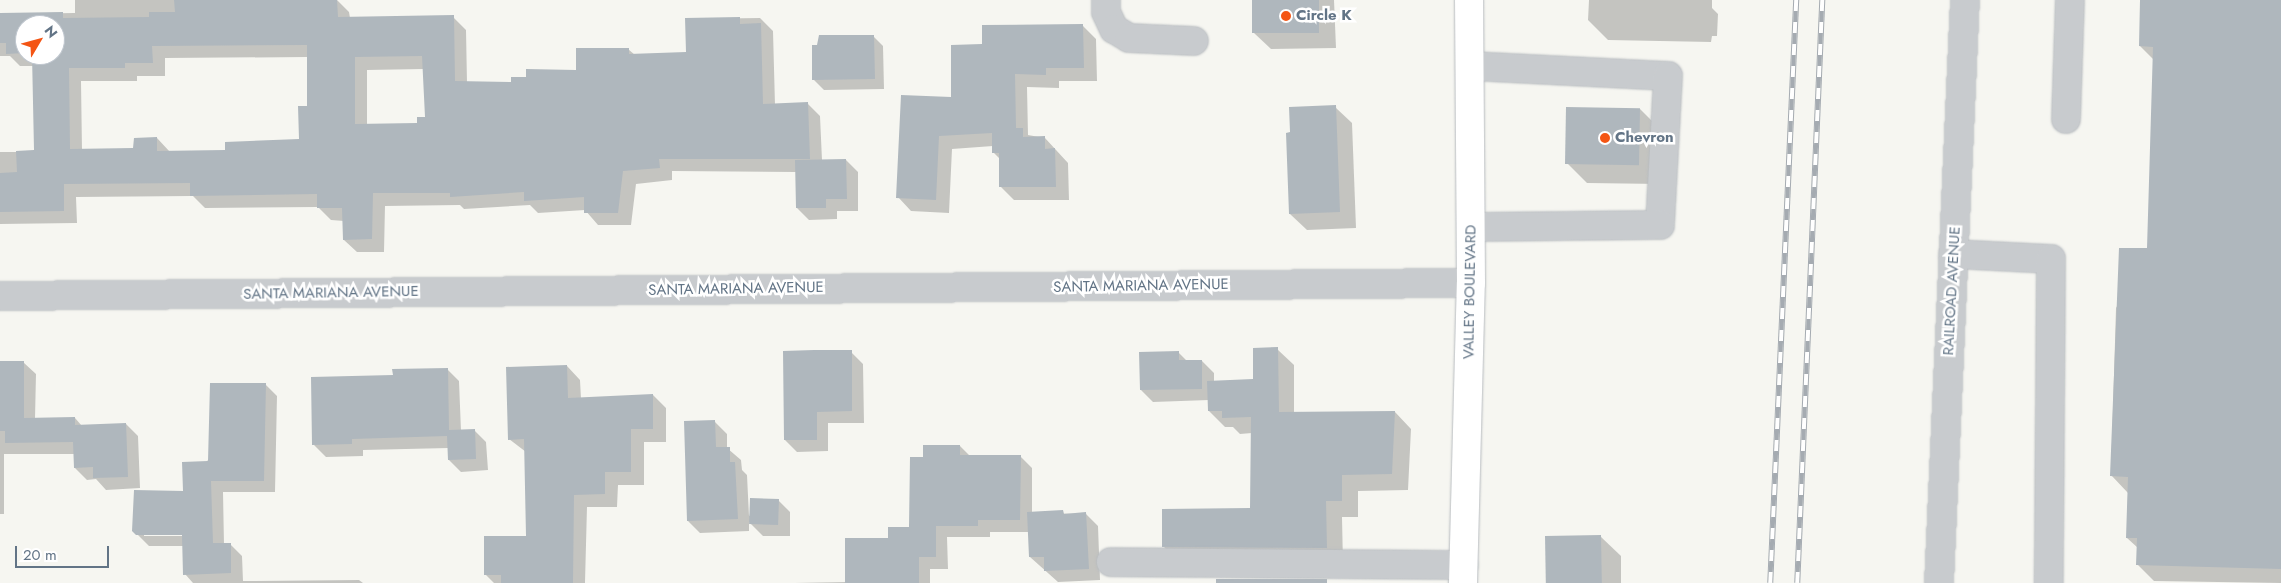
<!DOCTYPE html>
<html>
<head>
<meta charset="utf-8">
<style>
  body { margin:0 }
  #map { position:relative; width:2281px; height:583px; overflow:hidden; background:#f6f6f1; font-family:Jost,sans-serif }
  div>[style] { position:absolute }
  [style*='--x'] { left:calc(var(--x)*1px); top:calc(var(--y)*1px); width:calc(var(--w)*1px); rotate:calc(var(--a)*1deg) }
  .shadow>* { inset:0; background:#0003 }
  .building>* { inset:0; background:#afb7bd; transform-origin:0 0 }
  .roads { filter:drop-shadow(0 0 1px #b8bcc0) drop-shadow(0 0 1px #b8bcc0) }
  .minor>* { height:28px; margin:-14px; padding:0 14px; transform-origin:14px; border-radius:14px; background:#c8cbce }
  .major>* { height:28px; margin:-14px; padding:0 14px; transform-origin:14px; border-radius:14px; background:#fff }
  .rail>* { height:5.5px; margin-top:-2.75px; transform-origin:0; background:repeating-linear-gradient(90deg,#fff 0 11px,#a5abb1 0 22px); box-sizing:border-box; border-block:1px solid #a5abb1 }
  .dots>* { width:14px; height:14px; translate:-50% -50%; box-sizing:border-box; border:2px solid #fff; border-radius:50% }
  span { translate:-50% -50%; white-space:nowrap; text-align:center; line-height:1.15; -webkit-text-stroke:5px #fff; paint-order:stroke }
  .poi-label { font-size:15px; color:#627486; font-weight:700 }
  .left { translate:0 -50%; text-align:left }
  .street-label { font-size:15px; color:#627486 }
  .north { position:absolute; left:15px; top:15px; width:50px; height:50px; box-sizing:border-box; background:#fff; border:1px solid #c0c7cf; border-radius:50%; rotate:53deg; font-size:14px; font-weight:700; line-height:20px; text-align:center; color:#627486 }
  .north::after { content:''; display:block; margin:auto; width:18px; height:22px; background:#f45514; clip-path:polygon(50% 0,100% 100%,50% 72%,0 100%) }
  .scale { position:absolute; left:15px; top:546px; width:94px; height:22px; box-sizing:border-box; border:2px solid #627486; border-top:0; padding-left:6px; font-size:15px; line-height:18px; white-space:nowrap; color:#627486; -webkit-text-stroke:4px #fff; paint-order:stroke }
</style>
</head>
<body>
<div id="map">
  <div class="shadow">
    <div style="clip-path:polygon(evenodd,75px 0,337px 0,349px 12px,350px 18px,453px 17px,466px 30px,467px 82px,513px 83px,577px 71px,628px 49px,635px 55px,687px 53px,686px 19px,760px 18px,773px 31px,775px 105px,807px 103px,820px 116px,822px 160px,846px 160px,858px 172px,858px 211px,837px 211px,837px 219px,809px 220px,797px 208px,796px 172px,672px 171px,672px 180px,636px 184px,631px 225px,598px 225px,585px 210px,538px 213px,530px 205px,464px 209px,460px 205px,385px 206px,384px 252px,357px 252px,344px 240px,344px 221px,331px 220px,318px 207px,205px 208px,193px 196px,76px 197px,77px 223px,0 224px,0 152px,35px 152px,34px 66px,20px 66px,10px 56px,0 56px,0 14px,75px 13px,75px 0,25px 25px,55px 25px,55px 55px,25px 55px,25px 25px,75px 0,308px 57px,308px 107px,300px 141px,227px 151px,170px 152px,157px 138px,134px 149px,82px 150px,81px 81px,137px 81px,137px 76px,165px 76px,165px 58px,308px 57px,75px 0,424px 69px,426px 119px,418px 125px,367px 125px,367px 70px,424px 69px)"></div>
    <div style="clip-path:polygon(1254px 0,1334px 0,1336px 48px,1271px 49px,1254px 33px)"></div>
    <div style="clip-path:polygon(1589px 0,1712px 0,1712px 8px,1718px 14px,1717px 36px,1712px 36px,1711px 42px,1608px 40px,1588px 20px)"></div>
    <div style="clip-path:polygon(2141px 0,2281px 0,2281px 583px,2154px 581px,2137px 564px,2138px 548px,2127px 538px,2128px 493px,2111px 475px,2116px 308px,2148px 250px,2154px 60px,2140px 46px)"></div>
    <div style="clip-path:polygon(1083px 26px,1096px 39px,1097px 81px,1059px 81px,1059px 88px,1027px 87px,1028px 135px,1045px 138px,1068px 163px,1069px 200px,1014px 200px,1001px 187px,1000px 159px,993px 152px,993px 146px,952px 149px,949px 213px,911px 211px,898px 197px,983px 46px)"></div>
    <div style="clip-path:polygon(873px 36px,883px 46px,884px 89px,824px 90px,814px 80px)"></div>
    <div style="clip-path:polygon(1335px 107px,1352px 123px,1356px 228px,1307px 230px,1290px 214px)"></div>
    <div style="clip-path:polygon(1640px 109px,1660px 129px,1660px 184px,1587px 183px,1567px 163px)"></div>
    <div style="clip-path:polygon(1277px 349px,1294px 365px,1294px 413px,1395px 412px,1411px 429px,1408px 490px,1358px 491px,1358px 517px,1342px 517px,1343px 564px,1180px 563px,1163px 546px,1252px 509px,1252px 433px,1240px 434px,1233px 427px,1225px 427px,1209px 411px,1209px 400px,1153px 402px,1141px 390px,1178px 352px,1187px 361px,1202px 361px,1214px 373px,1214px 382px,1254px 380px)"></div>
    <div style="clip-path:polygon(851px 352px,863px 364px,864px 423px,828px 423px,828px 451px,797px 452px,785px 440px)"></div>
    <div style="clip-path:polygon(0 362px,23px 362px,36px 374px,35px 419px,75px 418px,82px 426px,126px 424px,138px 436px,140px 488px,106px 490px,96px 479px,87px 480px,75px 468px,74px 454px,4px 454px,4px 514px,0 514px)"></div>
    <div style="clip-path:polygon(567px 366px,580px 380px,581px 399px,653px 395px,666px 408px,666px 442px,644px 442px,644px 485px,618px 485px,617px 507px,587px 507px,585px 583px,494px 583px,485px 574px,528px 537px,526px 452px,509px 439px)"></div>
    <div style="clip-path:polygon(447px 369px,459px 381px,461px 431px,474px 430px,486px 442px,488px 470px,461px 472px,449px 460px,449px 448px,363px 450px,363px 456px,326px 457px,314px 445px,394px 376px)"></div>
    <div style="clip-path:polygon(evenodd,265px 384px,277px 396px,275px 492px,223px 492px,224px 544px,230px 544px,242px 556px,243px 581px,359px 580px,363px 583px,193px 583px,185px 574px,184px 546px,149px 546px,134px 531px,184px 492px,265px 384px,189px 533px,189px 536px,144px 536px,144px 534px,189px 533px)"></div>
    <div style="clip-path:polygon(715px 422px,727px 434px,727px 448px,741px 460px,742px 470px,747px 475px,749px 516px,778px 500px,790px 512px,790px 536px,763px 536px,749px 522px,749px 531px,700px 533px,688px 521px)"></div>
    <div style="clip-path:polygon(960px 446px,970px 456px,1020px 456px,1032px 468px,1032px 513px,1086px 514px,1098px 526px,1100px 580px,1058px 582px,1030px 557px,1029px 532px,990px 532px,990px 537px,947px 537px,948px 569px,930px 569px,930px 583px,794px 583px,846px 582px,889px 540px,910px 528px,925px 458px)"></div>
    <div style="clip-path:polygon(1600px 536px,1621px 556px,1621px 583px,1548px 583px)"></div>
  </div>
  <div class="building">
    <div style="clip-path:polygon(evenodd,174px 0,337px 0,338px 17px,454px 15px,455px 81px,511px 82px,511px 77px,526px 77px,526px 69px,576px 70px,576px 48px,629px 48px,629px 54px,686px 52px,685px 18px,740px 17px,740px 24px,761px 23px,763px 104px,808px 102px,810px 159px,659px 159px,660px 168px,623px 171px,618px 213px,584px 213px,584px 197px,524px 201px,524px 192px,450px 197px,450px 193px,373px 193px,372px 239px,343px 240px,342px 208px,317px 208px,317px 194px,190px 196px,190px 183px,64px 184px,64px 211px,0 212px,0 173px,17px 172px,16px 151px,34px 150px,32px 55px,55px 55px,55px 25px,25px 25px,25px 53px,6px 54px,6px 43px,0 43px,0 13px,63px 12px,63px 18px,149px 17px,149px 12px,175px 12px,174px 0,307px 45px,307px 106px,298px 106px,299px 139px,225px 142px,225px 150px,157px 151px,157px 137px,134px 138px,133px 148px,70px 149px,69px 68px,125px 68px,125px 63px,153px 63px,152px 46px,307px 45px,174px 0,422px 56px,425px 117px,417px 117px,417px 123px,355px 124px,355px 57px,422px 56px)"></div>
    <div style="left:1252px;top:0;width:67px;height:33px"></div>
    <div style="clip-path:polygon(2140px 0,2281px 0,2281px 569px,2136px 565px,2137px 538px,2126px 538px,2128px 477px,2110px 476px,2119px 248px,2147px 248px,2153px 47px,2139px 46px)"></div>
    <div style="clip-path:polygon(1083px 24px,1084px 68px,1046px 68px,1046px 75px,1015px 74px,1016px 128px,1023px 128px,1023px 137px,1045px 136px,1045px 149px,1055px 148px,1056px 187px,999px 187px,999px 153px,992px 153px,992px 133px,939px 136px,936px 200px,896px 198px,901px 95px,951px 97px,951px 45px,982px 44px,982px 25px)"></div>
    <div style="clip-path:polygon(819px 35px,874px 35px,875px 79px,812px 80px,812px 45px,817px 45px)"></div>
    <div style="clip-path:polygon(1336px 105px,1340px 212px,1289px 214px,1286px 133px,1290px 132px,1289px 107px)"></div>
    <div style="left:1566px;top:107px;width:74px;height:57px;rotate:1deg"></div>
    <div style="clip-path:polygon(846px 159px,847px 199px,826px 199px,826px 208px,796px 208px,795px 160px)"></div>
    <div style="clip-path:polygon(1278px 347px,1279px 412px,1395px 411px,1392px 474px,1342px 475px,1342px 501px,1326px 501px,1327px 548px,1162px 547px,1162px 509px,1250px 508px,1251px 417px,1222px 418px,1222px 411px,1208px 411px,1207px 381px,1253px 379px,1253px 348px)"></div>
    <div style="clip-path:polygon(814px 350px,852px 350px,852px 411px,817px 412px,817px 440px,784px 440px,783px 351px)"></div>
    <div style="clip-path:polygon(1179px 351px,1179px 360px,1202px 360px,1202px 389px,1140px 390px,1139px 352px)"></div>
    <div style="clip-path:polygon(0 361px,24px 361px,24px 418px,75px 417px,75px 425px,126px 423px,128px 477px,93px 478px,93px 467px,74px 468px,73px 442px,5px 443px,5px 431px,0 431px)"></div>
    <div style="clip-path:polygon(567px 365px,568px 398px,653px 394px,653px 429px,631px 429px,631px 472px,605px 472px,605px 494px,574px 495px,573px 583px,501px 583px,501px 575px,484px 575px,484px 536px,526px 536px,524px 439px,508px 440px,506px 367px)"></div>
    <div style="clip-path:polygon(448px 368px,449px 430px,475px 429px,476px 459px,448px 460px,447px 436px,352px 439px,352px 444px,312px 445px,311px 377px,393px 375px,392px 369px)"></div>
    <div style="clip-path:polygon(210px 383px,266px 383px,264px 481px,211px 481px,213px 543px,231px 543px,231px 573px,183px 575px,182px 535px,136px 535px,132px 531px,134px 490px,183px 491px,182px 462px,208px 461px)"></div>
    <div style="clip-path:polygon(715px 420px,716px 447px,730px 447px,730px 462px,735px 462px,738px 519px,687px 521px,684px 421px)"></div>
    <div style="clip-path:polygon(923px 445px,960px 445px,960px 455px,1021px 455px,1020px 520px,978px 520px,978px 526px,936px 526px,936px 557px,919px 557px,919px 583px,845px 583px,845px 538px,888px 538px,888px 527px,909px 527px,910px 457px,923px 457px)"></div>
    <div style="left:750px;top:498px;width:29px;height:26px;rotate:2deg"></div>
    <div style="clip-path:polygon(1063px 510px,1064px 514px,1086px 512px,1089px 569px,1044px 571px,1044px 557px,1029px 557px,1027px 512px)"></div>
    <div style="left:1601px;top:535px;width:48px;height:56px;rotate:89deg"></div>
    <div style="left:1216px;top:579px;width:111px;height:4px"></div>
  </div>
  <div class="roads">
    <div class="minor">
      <div style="--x:1106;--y:0;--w:12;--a:90"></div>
      <div style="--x:1106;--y:12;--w:19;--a:65"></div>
      <div style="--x:1114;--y:29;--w:17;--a:31"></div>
      <div style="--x:1129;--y:38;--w:65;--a:2.6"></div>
      <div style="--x:1470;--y:66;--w:198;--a:2.9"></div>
      <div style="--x:1668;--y:76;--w:149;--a:93.1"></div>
      <div style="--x:1660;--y:225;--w:189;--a:179.4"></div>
      <div style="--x:2066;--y:119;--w:119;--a:-88.1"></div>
      <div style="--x:1953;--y:254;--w:98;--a:2.9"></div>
      <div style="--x:2051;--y:259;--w:324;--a:90.4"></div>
      <div style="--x:0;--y:296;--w:1471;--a:-0.51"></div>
      <div style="--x:1111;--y:562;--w:353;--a:0.5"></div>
      <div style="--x:1939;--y:583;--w:584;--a:-87.45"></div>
    </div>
    <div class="major">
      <div style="--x:1463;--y:583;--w:300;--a:-88.5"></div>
      <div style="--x:1471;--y:283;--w:283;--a:-90.4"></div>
    </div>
  </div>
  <div class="rail">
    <div style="--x:1770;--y:583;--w:584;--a:-87.45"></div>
    <div style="--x:1797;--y:583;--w:584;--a:-87.54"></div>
  </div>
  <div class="dots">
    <div style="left:1286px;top:16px;background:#f45514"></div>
    <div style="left:1605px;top:138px;background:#f45514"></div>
  </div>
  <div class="poi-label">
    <span class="left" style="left:1296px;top:16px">Circle K</span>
    <span class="left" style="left:1615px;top:138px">Chevron</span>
  </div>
  <div class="street-label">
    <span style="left:1141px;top:286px;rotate:-1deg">SANTA MARIANA AVENUE</span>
    <span style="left:736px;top:289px;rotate:-1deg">SANTA MARIANA AVENUE</span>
    <span style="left:1952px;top:291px;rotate:-87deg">RAILROAD AVENUE</span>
    <span style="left:1470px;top:292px;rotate:-89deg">VALLEY BOULEVARD</span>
    <span style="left:331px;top:293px;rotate:-1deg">SANTA MARIANA AVENUE</span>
  </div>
  <div class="north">N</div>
  <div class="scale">20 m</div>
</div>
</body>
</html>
